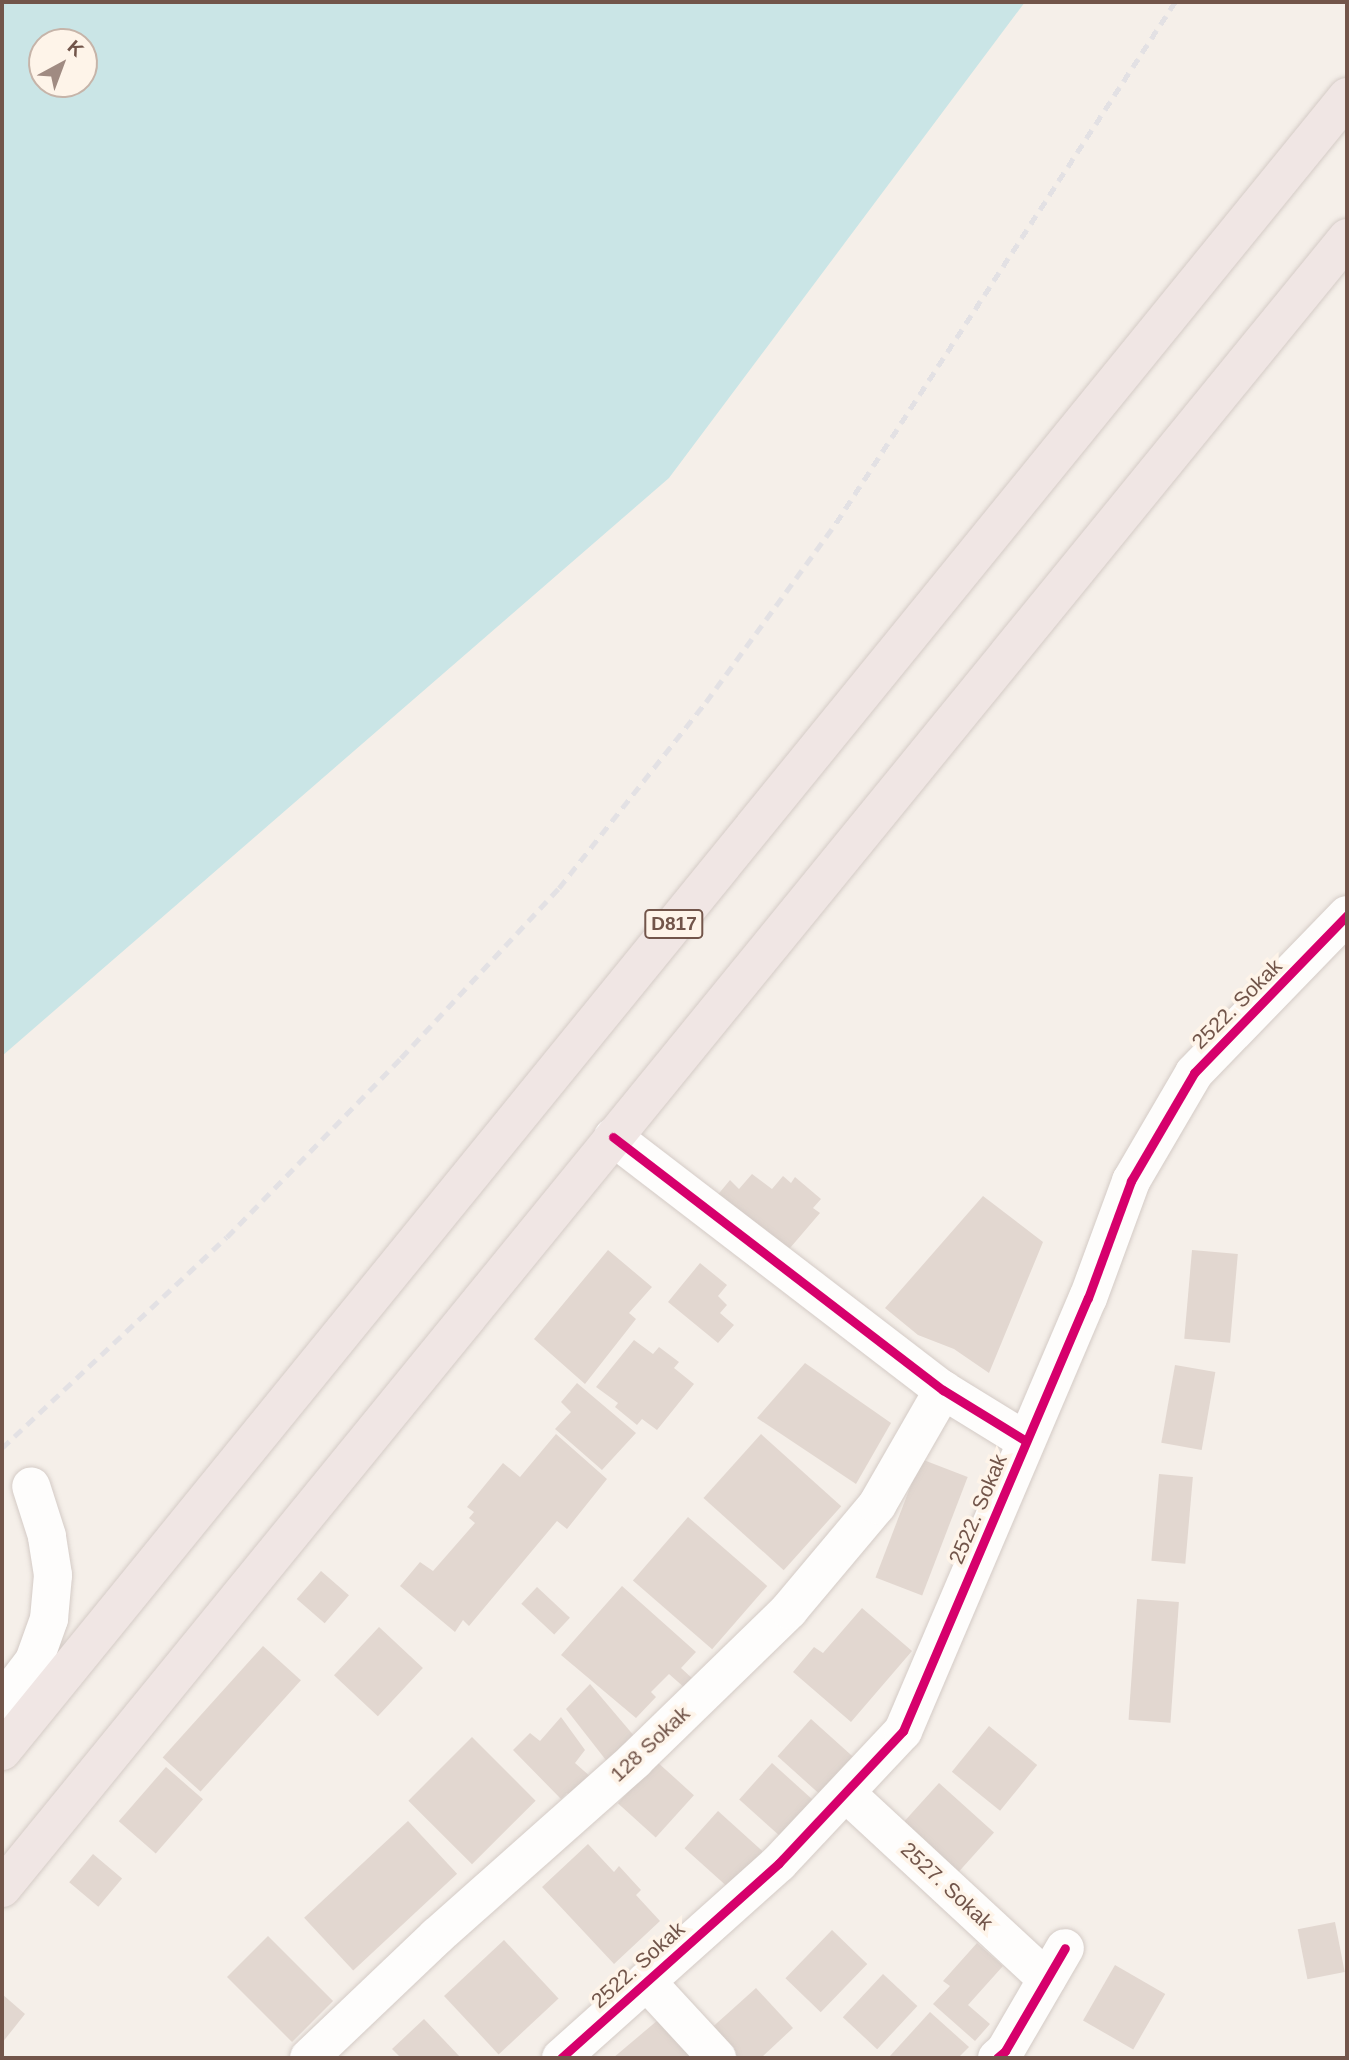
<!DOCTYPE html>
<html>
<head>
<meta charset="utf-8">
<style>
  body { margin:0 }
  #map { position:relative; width:1349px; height:2060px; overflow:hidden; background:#f5efe9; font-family:Helvetica,sans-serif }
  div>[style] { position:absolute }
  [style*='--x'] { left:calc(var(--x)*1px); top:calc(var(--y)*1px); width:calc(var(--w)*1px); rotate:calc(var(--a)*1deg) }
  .water>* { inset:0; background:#cae5e6 }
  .building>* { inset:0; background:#e2d7d0; transform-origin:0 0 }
  .roads { filter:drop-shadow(0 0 2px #d4cbc6) drop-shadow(0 0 2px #d4cbc6) }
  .minor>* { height:38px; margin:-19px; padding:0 19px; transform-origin:19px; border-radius:19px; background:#fefdfc }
  .highway>* { height:38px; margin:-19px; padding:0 19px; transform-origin:19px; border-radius:19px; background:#f0e6e4 }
  .rail>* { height:5px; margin-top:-2.5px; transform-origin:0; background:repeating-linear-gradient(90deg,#e3e1e4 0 10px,transparent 0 17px) }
  .cycleway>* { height:9px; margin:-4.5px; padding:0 4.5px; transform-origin:4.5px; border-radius:4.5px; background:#d6006c }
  span { translate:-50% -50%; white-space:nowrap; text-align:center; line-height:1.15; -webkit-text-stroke:7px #fef4e9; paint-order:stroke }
  .shield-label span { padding:2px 5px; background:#fef4e9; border:2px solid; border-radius:5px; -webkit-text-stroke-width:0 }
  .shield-label { font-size:19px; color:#72554a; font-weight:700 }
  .street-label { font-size:21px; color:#72554a }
  .frame { position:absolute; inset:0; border:4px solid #72554a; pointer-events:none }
  .north { position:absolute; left:28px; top:28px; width:70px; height:70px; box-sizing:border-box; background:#fef4e9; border:2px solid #c6b4a9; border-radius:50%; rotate:41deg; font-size:19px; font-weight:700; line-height:28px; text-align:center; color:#72554a }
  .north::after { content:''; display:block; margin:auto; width:24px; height:32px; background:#a08b82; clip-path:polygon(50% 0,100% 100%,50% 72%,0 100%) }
</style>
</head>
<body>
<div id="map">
  <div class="water">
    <div style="clip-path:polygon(evenodd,2px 2px,1025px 2px,669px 478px,2px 1056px,2px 2px,42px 42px,84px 42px,84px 84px,42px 84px,42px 42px)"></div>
  </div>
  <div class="building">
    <div style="clip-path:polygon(752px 1174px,772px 1189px,783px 1176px,791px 1183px,795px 1177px,821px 1199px,813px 1208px,820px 1213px,784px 1255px,711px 1203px,730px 1180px,739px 1189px)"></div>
    <div style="clip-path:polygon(983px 1196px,1043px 1242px,989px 1373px,954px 1349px,918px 1335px,885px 1308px)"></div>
    <div style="clip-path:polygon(608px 1250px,652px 1287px,629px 1313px,636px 1319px,585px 1384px,534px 1339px)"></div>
    <div style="left:1192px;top:1250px;width:46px;height:89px;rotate:5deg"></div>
    <div style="clip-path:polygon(700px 1263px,727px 1285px,718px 1296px,727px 1305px,720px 1313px,734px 1325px,718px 1343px,668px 1302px)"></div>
    <div style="clip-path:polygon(634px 1340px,653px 1354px,659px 1347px,679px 1362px,674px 1368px,694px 1384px,657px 1430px,642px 1419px,637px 1425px,615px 1407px,618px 1403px,596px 1387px)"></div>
    <div style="clip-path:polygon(805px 1363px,891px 1423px,856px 1484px,757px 1418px)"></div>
    <div style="left:1175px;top:1365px;width:41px;height:79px;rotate:10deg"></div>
    <div style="clip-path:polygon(577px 1383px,636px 1433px,602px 1470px,555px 1429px,571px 1412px,561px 1402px)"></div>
    <div style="clip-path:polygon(556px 1434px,607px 1479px,567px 1529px,557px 1521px,469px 1626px,463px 1620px,455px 1632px,400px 1586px,420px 1562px,433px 1571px,475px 1523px,469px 1518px,474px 1512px,467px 1507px,503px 1463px,520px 1477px)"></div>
    <div style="left:761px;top:1434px;width:108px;height:86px;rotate:42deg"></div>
    <div style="left:921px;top:1459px;width:50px;height:127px;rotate:21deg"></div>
    <div style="left:1159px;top:1474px;width:34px;height:87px;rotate:5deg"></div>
    <div style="left:688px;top:1517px;width:105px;height:84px;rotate:41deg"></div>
    <div style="left:321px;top:1571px;width:37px;height:37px;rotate:41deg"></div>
    <div style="clip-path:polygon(622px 1586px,696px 1652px,681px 1668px,694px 1680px,686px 1689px,669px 1674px,651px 1692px,656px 1697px,636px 1718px,561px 1655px)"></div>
    <div style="left:537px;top:1587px;width:45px;height:23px;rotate:43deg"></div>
    <div style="left:1137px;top:1599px;width:42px;height:121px;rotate:4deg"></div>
    <div style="clip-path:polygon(862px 1608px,912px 1651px,851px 1722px,793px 1672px,814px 1647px,823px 1653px)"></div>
    <div style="left:379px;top:1627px;width:60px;height:66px;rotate:43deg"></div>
    <div style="left:263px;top:1646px;width:51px;height:150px;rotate:42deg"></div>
    <div style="clip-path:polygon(590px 1684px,635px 1737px,609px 1764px,566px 1709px)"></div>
    <div style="clip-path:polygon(561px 1717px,585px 1750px,575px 1763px,592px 1778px,573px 1800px,567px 1793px,561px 1799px,513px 1750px,530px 1733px,540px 1741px)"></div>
    <div style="left:811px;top:1719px;width:61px;height:50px;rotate:42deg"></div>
    <div style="left:989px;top:1726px;width:62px;height:59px;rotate:39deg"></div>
    <div style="left:472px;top:1737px;width:90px;height:90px;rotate:45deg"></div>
    <div style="left:656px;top:1761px;width:51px;height:57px;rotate:42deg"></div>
    <div style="left:772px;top:1763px;width:60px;height:49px;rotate:42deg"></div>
    <div style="left:166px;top:1767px;width:49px;height:72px;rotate:41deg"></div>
    <div style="left:939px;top:1783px;width:74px;height:55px;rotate:42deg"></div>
    <div style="left:718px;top:1811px;width:60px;height:50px;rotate:42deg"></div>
    <div style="left:408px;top:1821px;width:72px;height:142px;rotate:47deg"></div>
    <div style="clip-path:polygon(588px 1844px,614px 1872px,619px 1866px,641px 1890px,636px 1895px,660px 1921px,614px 1964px,542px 1887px)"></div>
    <div style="left:93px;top:1854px;width:38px;height:37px;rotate:40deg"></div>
    <div style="left:1335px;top:1922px;width:51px;height:38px;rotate:79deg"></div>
    <div style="left:832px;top:1930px;width:49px;height:67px;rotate:44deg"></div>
    <div style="left:268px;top:1936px;width:92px;height:58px;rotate:45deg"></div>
    <div style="left:504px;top:1940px;width:80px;height:82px;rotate:47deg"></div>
    <div style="clip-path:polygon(977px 1943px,1003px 1966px,968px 2005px,990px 2024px,975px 2041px,933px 2004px,950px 1986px,943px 1981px)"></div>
    <div style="left:1115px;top:1965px;width:58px;height:64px;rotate:30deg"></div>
    <div style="left:883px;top:1974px;width:47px;height:59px;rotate:43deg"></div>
    <div style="clip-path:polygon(756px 1988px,793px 2028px,761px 2058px,731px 2058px,707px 2032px)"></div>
    <div style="clip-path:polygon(2px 1994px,25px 2014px,2px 2043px)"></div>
    <div style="clip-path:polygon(930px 2012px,969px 2047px,958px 2058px,893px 2058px,890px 2056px)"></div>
    <div style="clip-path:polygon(424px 2019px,461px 2058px,401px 2058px,392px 2049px)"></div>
    <div style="clip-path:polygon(658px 2020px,692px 2058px,613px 2058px)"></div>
  </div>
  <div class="roads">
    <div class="minor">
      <div style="--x:613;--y:1137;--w:416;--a:37.5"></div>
      <div style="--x:943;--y:1390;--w:97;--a:31.6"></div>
      <div style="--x:2;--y:1703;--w:53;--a:-52.7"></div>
      <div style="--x:34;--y:1661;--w:45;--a:-70.3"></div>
      <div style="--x:49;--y:1619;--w:44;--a:-84.8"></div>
      <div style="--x:53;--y:1575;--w:39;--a:-99"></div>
      <div style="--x:47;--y:1536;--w:52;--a:-107.7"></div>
      <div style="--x:847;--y:1794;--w:272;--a:42.8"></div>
      <div style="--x:646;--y:1981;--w:105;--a:47.3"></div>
      <div style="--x:309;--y:2058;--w:177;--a:-43.6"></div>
      <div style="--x:437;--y:1936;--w:265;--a:-41.6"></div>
      <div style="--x:635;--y:1760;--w:215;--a:-44.2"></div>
      <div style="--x:789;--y:1610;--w:137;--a:-50"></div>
      <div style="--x:877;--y:1505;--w:133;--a:-60.1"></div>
      <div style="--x:561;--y:2058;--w:292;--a:-41.8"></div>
      <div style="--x:779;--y:1863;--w:181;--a:-46.8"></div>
      <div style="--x:903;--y:1731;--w:471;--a:-66.9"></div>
      <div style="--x:1088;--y:1298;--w:125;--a:-69.8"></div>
      <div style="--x:1131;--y:1181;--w:125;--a:-59.7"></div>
      <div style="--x:1194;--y:1073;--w:220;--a:-45.9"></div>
      <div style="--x:997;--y:2058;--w:11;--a:-41"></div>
      <div style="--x:1005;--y:2051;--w:119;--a:-59.8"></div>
    </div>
    <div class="highway">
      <div style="--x:2;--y:1751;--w:2132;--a:-50.88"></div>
      <div style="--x:2;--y:1888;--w:2129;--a:-50.81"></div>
    </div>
  </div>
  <div class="rail">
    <div style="--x:2;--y:1448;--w:308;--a:-43.2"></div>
    <div style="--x:227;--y:1237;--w:250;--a:-45.8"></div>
    <div style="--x:401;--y:1058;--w:232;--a:-47.1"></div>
    <div style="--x:559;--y:888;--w:237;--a:-51.7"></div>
    <div style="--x:706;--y:702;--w:221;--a:-54"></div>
    <div style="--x:836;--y:523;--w:622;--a:-56.95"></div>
  </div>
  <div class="cycleway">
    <div style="--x:613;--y:1137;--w:416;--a:37.5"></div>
    <div style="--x:943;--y:1390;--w:97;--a:31.6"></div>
    <div style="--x:561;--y:2058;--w:292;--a:-41.8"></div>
    <div style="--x:779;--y:1863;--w:181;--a:-46.8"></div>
    <div style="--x:903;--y:1731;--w:471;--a:-66.9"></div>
    <div style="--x:1088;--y:1298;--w:125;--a:-69.8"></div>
    <div style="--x:1131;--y:1181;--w:125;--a:-59.7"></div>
    <div style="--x:1194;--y:1073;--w:220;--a:-45.9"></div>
    <div style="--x:997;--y:2058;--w:11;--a:-41"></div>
    <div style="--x:1005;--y:2051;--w:119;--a:-59.8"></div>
  </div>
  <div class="shield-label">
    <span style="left:674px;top:924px">D817</span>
  </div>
  <div class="street-label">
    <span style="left:1237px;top:1004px;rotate:-45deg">2522. Sokak</span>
    <span style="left:978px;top:1509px;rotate:-67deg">2522. Sokak</span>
    <span style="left:650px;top:1744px;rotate:-43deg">128 Sokak</span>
    <span style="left:947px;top:1886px;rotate:43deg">2527. Sokak</span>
    <span style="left:638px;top:1965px;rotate:-42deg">2522. Sokak</span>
  </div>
  <div class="frame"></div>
  <div class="north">K</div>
</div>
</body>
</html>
